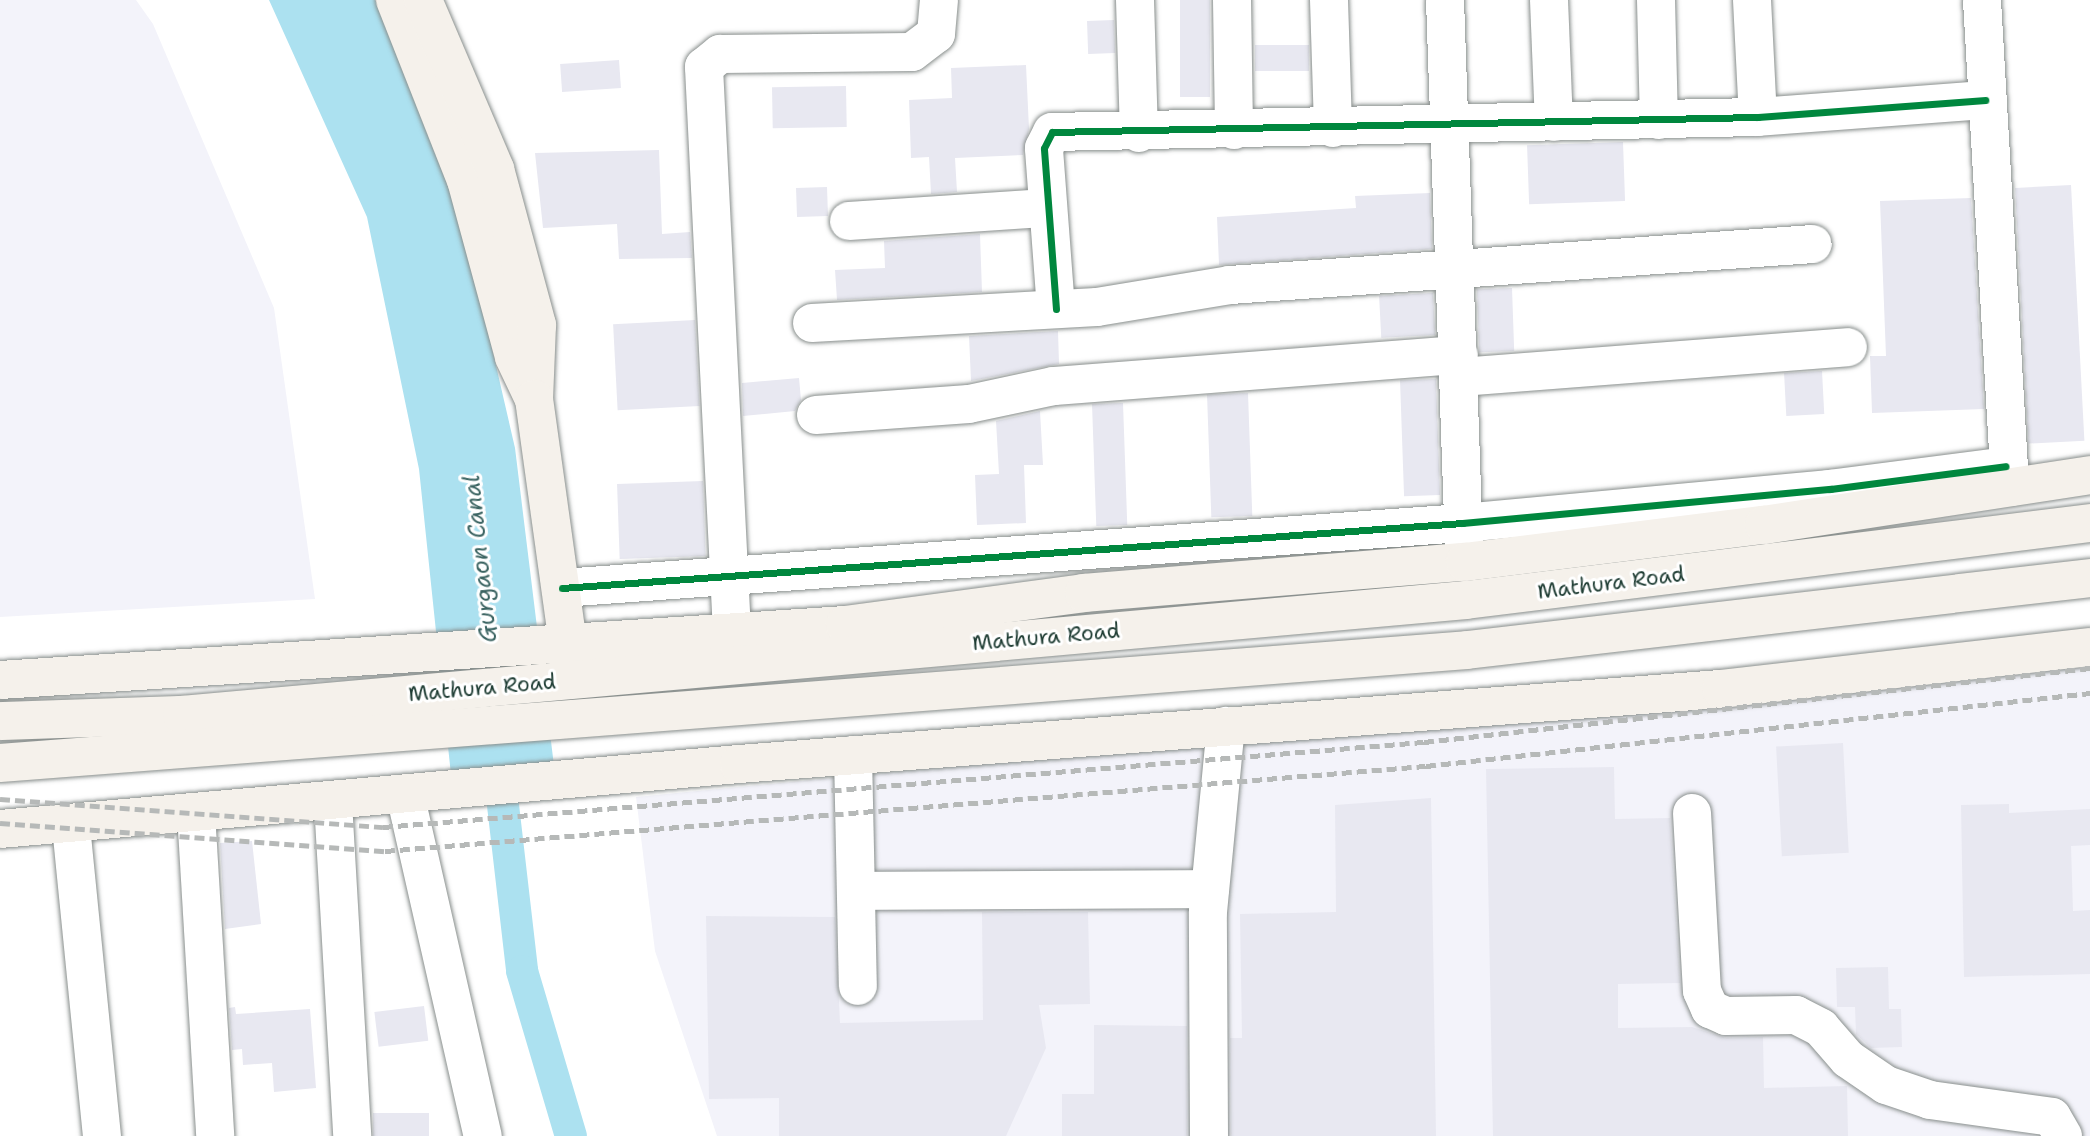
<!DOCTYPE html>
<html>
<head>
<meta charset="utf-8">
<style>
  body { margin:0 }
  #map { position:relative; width:2090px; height:1136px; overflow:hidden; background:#fff; font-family:"Shantell Sans",sans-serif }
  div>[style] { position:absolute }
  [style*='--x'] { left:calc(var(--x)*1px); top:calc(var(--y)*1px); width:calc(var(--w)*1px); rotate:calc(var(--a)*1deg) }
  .built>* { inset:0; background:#f3f3fa }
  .water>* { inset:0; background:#ace1f0 }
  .canal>* { height:32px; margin:-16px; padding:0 16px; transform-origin:16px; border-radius:16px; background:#ace1f0 }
  .building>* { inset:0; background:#e8e8f1; transform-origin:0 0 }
  .roads { filter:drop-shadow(0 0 2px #898f8d) drop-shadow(0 0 2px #898f8d) }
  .minor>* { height:38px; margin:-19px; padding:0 19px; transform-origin:19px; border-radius:19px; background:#fff }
  .major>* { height:38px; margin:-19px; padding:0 19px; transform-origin:19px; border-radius:19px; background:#f5f1eb }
  .highway>* { height:38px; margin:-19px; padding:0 19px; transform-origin:19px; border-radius:19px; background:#f5f1eb }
  .rail>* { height:5px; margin-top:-2.5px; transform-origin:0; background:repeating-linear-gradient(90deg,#b6b9b8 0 10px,transparent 0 15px) }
  .cycleway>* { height:7px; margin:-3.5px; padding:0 3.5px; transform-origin:3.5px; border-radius:3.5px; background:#00873e }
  span { translate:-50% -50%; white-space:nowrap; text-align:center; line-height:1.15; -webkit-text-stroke:6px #fff; paint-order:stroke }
  .street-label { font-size:21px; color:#1f3d34 }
  .water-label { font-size:23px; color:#3a6361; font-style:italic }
</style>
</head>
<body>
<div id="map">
  <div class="built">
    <div style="clip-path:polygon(0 0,136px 0,153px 24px,274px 308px,315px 599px,0 617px)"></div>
    <div style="clip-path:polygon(2090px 656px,2090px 1136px,717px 1136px,655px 951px,636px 797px)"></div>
  </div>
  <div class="water">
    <div style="clip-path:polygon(269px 0,375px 0,403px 54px,461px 214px,515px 448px,556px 782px,453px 794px,419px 469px,367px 217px)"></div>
  </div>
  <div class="canal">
    <div style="--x:498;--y:762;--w:210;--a:83.4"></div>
    <div style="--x:522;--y:971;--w:172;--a:73.5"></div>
  </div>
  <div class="building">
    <div style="left:1180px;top:0;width:30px;height:97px"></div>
    <div style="left:1114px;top:20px;width:33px;height:27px;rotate:88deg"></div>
    <div style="left:1309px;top:45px;width:26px;height:54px;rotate:90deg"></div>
    <div style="left:619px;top:60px;width:28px;height:59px;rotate:86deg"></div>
    <div style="clip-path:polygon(1026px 65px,1029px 129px,1023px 155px,955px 158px,957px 192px,931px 194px,929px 157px,911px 158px,909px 100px,952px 98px,951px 68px)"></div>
    <div style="left:846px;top:86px;width:41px;height:74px;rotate:89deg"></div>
    <div style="left:1623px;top:142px;width:59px;height:96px;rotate:88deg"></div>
    <div style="clip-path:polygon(659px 150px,662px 234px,690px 232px,692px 258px,619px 259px,617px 224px,543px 228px,535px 153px)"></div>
    <div style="left:2071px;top:185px;width:256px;height:56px;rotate:87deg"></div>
    <div style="left:827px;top:187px;width:29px;height:31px;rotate:88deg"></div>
    <div style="clip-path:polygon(1430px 193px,1432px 249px,1219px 265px,1217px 217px,1356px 208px,1355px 196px)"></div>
    <div style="clip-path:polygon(1971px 198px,1984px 409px,1872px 413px,1870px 356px,1886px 356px,1880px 201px)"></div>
    <div style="clip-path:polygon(980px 234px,982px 292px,837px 300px,835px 270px,885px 268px,884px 241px)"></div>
    <div style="left:1512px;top:288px;width:63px;height:35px;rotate:88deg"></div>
    <div style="left:1433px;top:293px;width:42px;height:54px;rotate:87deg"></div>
    <div style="left:695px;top:320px;width:86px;height:82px;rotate:87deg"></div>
    <div style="clip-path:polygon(1058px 331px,1059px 364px,971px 381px,969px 336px)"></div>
    <div style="left:1822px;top:371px;width:43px;height:38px;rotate:87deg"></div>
    <div style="clip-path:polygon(799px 378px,801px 400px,795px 411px,743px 416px,742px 383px)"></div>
    <div style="left:1436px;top:379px;width:116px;height:36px;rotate:88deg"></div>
    <div style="left:1248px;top:393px;width:123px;height:41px;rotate:88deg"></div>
    <div style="left:1123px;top:403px;width:122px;height:31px;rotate:88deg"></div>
    <div style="clip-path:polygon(1040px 411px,1043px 465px,1024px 465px,1026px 523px,977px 525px,975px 475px,999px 474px,996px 421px)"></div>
    <div style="left:703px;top:481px;width:75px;height:86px;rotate:88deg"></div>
    <div style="left:1843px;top:743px;width:110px;height:67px;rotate:87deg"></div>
    <div style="clip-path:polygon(1614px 767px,1615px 819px,1670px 818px,1680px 983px,1618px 984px,1618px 1028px,1692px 1027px,1726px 1038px,1763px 1037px,1764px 1088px,1847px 1086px,1848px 1136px,1493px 1136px,1486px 769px)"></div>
    <div style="clip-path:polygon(1431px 798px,1436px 1136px,1231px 1136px,1230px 1038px,1242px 1038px,1240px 914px,1336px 912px,1335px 805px)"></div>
    <div style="clip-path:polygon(2009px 804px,2009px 813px,2090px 809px,2090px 845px,2071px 846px,2073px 911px,2090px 910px,2090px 974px,1964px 977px,1961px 805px)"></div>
    <div style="clip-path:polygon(252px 841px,261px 924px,225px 929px,220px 843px)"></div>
    <div style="clip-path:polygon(982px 912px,1088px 912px,1090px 1004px,1039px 1005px,1046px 1048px,1006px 1136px,779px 1136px,779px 1098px,709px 1099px,706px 916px,835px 917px,840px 1023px,983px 1020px)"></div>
    <div style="clip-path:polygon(1888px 967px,1889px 1009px,1901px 1009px,1902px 1047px,1871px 1048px,1856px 1034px,1855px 1007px,1837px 1007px,1836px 968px)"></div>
    <div style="left:424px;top:1006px;width:35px;height:50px;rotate:83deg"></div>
    <div style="clip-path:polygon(235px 1007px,236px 1014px,310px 1009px,316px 1088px,274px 1092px,272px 1063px,243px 1065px,242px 1049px,232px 1050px,229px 1008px)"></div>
    <div style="clip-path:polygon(1094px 1025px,1187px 1026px,1187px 1136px,1062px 1136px,1062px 1094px,1094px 1094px)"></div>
    <div style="left:429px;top:1113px;width:23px;height:56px;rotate:90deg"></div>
  </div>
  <div class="roads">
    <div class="minor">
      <div style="--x:1135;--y:0;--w:133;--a:88.3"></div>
      <div style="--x:1232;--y:0;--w:130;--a:89.1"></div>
      <div style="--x:1329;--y:0;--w:128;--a:88.2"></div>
      <div style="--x:1445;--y:0;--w:547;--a:88.01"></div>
      <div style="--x:1549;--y:0;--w:122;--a:87.7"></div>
      <div style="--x:1656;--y:0;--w:120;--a:88.6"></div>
      <div style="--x:1752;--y:0;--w:117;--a:87.1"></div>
      <div style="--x:1982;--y:0;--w:488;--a:86.7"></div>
      <div style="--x:849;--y:221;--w:198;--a:-3.8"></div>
      <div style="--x:1056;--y:309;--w:161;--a:-94.3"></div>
      <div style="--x:1044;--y:148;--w:18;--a:-63"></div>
      <div style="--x:1052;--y:132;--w:706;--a:-1.22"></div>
      <div style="--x:1758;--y:117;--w:228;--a:-4.3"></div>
      <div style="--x:812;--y:323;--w:285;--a:-3.2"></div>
      <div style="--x:1097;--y:307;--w:135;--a:-9.4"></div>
      <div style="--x:1230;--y:285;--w:584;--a:-4.02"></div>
      <div style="--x:1460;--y:377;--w:389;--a:-4.4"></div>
      <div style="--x:816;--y:415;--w:153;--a:-4.1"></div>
      <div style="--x:969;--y:404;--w:87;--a:-12"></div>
      <div style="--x:1054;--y:386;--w:406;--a:-4.4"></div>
      <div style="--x:562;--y:588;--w:903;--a:-4.13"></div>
      <div style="--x:1463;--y:523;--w:369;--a:-5.3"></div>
      <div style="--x:1830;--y:489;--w:177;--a:-7.4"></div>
      <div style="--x:732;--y:632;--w:566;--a:-92.84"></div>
      <div style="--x:704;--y:67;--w:21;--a:-39"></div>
      <div style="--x:720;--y:54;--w:192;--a:-0.6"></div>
      <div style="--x:912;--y:52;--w:30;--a:-37"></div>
      <div style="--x:936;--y:34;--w:34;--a:-85"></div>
      <div style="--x:853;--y:755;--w:231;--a:88.8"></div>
      <div style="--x:405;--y:794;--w:351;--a:77.2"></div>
      <div style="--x:333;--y:802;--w:335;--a:86.7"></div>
      <div style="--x:196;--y:812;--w:325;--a:86.6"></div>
      <div style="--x:1692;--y:813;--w:178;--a:86.8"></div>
      <div style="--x:1702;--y:991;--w:20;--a:66"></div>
      <div style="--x:1710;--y:1009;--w:17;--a:24"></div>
      <div style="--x:1726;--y:1016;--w:70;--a:-0.8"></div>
      <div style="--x:1796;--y:1015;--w:28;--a:27"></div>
      <div style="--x:1821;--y:1028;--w:41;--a:48.9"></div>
      <div style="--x:1848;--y:1059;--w:46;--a:34.4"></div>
      <div style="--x:1886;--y:1085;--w:46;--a:18.8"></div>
      <div style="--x:1930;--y:1100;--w:123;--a:7.9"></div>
      <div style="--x:2052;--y:1117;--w:22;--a:60"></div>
      <div style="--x:71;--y:826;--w:312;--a:84.3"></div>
      <div style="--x:856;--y:891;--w:354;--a:-0.3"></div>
      <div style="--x:1209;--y:1136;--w:224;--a:-90.3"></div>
      <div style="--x:1208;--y:912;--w:187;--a:-84.5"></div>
    </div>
    <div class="major">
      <div style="--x:395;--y:0;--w:193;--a:68.5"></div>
      <div style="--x:466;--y:180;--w:183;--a:74.8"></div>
      <div style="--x:514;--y:357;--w:44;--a:64.6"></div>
      <div style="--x:423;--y:0;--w:184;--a:66.9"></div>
      <div style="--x:495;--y:169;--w:162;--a:74.9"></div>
      <div style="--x:537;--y:325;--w:74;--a:92.3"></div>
      <div style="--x:534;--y:399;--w:246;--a:82.1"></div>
      <div style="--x:0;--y:680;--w:847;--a:-3.72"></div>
      <div style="--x:845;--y:625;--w:241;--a:-7.6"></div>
      <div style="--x:1084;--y:593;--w:382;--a:-4.7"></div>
      <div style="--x:1465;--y:562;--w:301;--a:-7.1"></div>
      <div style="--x:1764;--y:525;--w:330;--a:-8.7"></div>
      <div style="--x:0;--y:829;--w:742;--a:-5.03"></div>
      <div style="--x:739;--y:764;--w:985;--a:-4.37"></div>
      <div style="--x:1721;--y:689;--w:371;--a:-6.5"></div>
    </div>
    <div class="highway">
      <div style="--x:0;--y:721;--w:182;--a:-1.9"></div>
      <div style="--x:182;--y:715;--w:1289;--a:-5.12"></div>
      <div style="--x:1466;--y:600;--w:629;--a:-7.03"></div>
      <div style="--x:0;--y:763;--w:1471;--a:-4.4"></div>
      <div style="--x:1467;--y:650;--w:627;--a:-6.59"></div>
    </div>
  </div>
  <div class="rail">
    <div style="--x:0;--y:799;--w:384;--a:4.2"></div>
    <div style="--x:383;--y:827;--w:1044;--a:-4.67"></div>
    <div style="--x:1424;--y:742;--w:670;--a:-6.34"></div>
    <div style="--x:0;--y:823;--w:386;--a:4.2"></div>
    <div style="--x:385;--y:851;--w:1044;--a:-4.67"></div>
    <div style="--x:1426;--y:766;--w:668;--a:-6.27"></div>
  </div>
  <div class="cycleway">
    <div style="--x:1056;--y:309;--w:161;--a:-94.3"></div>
    <div style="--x:1044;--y:148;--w:18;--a:-63"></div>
    <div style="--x:1052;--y:132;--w:706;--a:-1.22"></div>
    <div style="--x:1758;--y:117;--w:228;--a:-4.3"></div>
    <div style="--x:562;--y:588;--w:903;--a:-4.13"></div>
    <div style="--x:1463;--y:523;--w:369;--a:-5.3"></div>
    <div style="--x:1830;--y:489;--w:177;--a:-7.4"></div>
  </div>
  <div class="street-label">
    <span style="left:1611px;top:583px;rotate:-7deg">Mathura Road</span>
    <span style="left:1046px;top:637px;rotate:-5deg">Mathura Road</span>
    <span style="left:482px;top:688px;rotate:-5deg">Mathura Road</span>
  </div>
  <div class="water-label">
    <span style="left:480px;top:559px;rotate:-96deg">Gurgaon Canal</span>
  </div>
</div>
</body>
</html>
